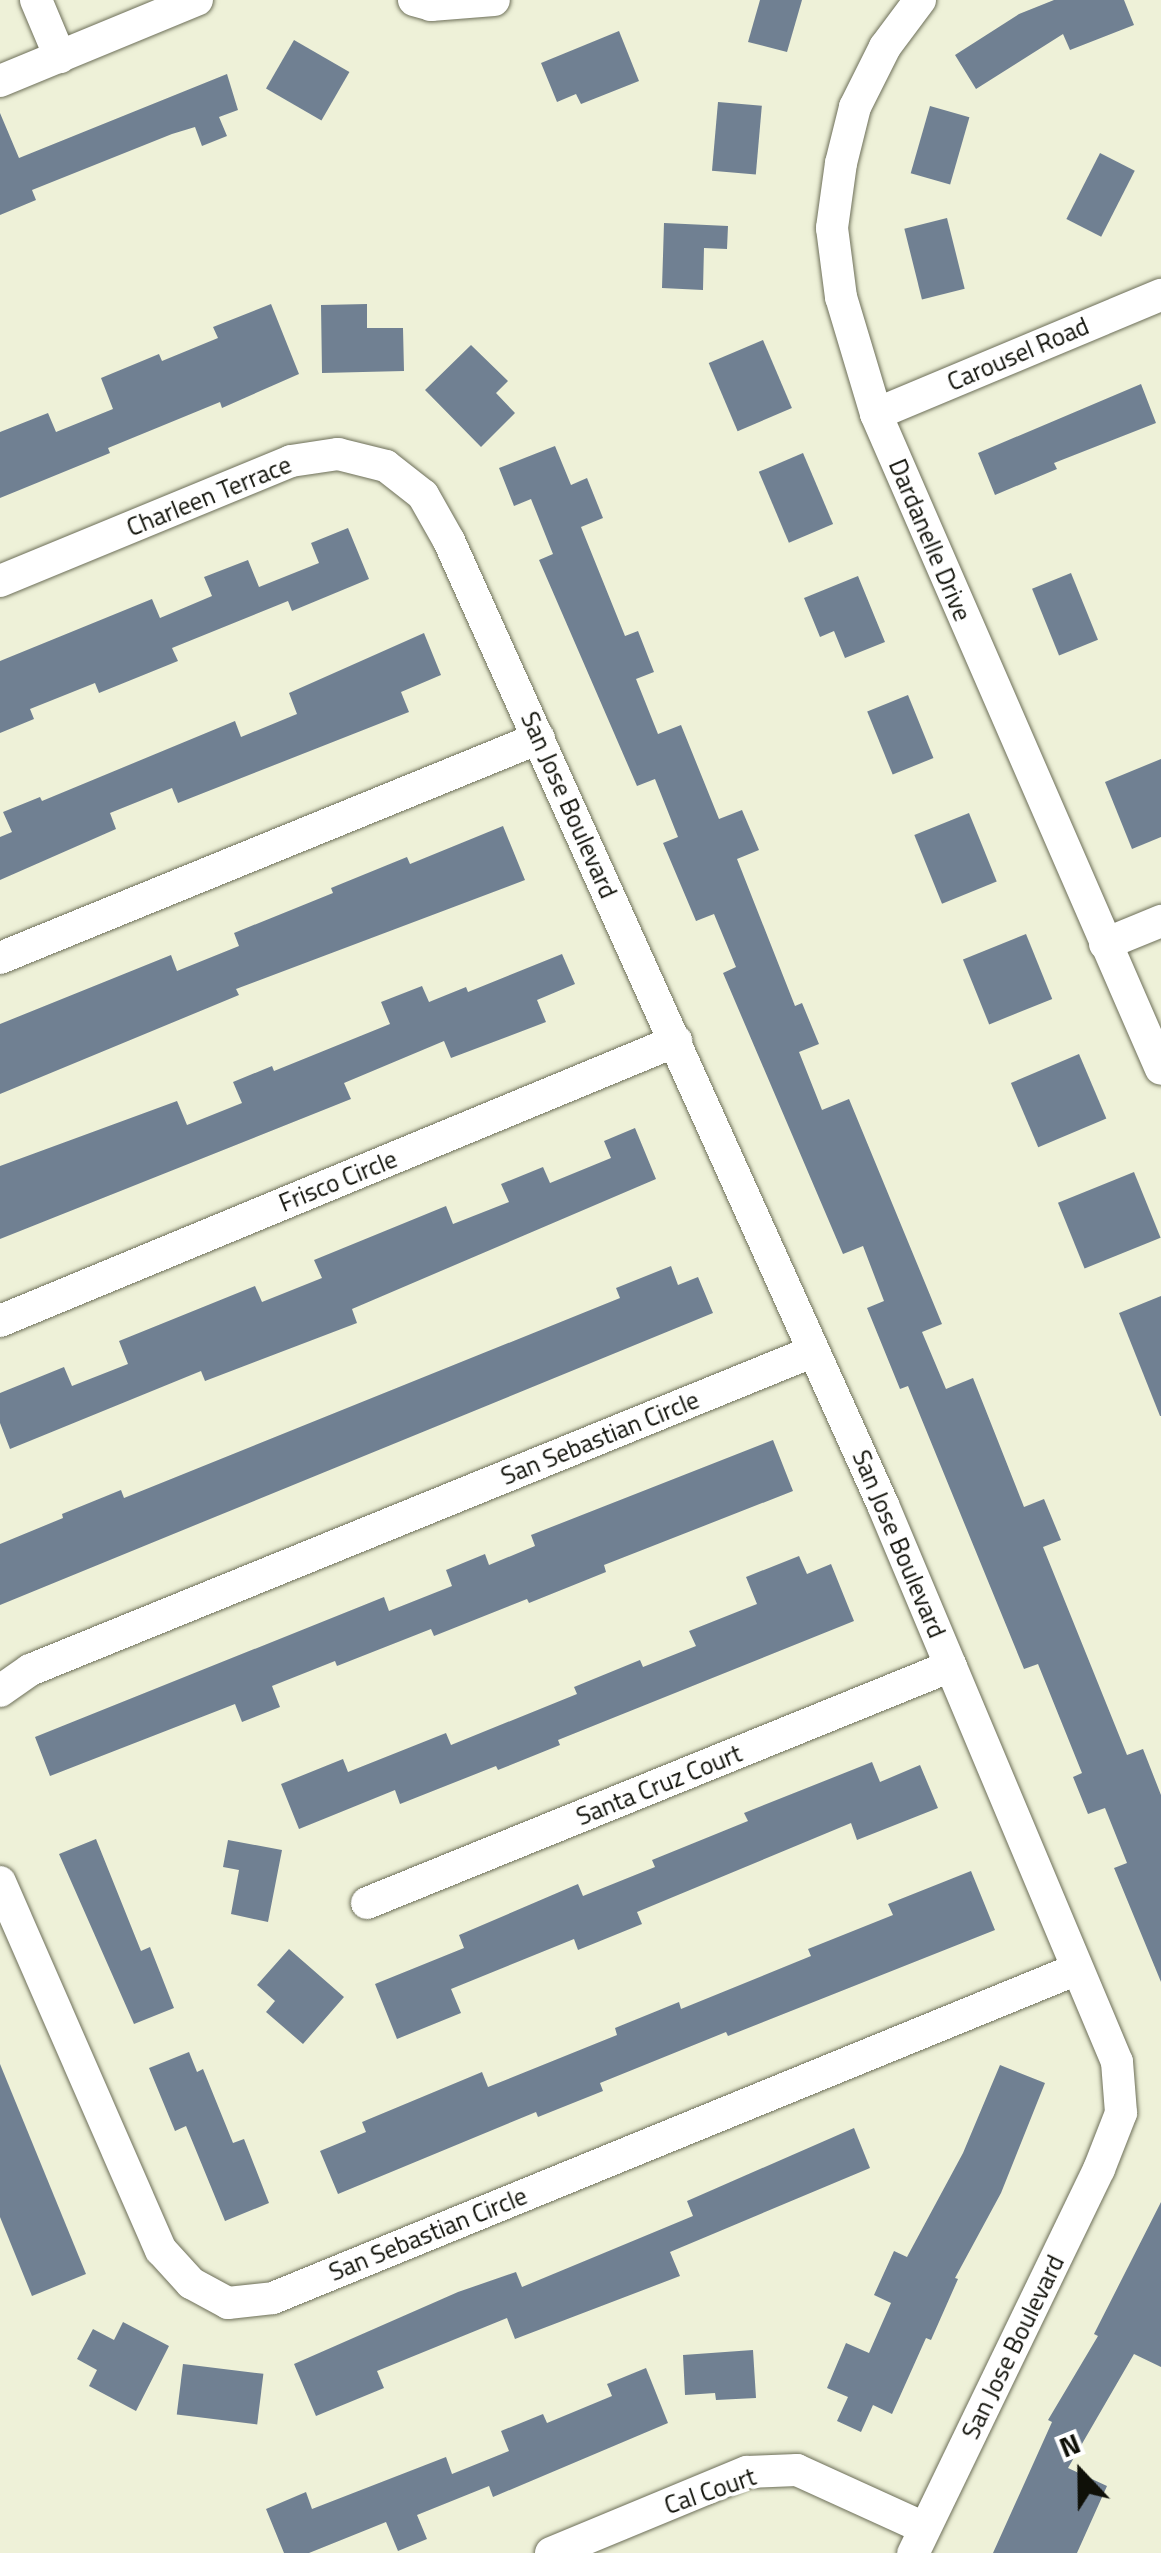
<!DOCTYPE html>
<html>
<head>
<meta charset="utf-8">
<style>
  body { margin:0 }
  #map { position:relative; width:1161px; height:2553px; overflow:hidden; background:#eef1d8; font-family:"Titillium Web",sans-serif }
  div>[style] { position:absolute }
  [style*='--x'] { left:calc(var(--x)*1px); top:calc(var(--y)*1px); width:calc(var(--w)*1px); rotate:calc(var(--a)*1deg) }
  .building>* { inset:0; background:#708092; transform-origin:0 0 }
  .roads { filter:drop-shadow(0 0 2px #6d6f59) drop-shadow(0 0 2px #6d6f59) }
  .minor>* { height:32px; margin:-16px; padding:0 16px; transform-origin:16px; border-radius:16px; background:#fff }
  span { translate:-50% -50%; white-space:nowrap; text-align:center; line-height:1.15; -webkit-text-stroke:8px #fff; paint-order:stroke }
  .street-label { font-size:25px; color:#0f1008 }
  .north { position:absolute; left:1031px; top:2423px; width:100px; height:100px; -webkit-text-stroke:8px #fff; paint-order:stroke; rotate:338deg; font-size:28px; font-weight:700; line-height:40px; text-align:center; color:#0f1008 }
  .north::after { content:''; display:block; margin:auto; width:35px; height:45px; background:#0f1008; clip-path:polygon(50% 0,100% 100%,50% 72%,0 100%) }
</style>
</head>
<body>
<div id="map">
  <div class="building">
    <div style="clip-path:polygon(760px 0,802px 0,787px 52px,748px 42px)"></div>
    <div style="clip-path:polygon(1054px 0,1124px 0,1134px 25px,1070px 50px,1063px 34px,976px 89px,955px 55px,1019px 14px)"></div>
    <div style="clip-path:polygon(619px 31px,639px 81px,581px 104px,576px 94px,557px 102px,541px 63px)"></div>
    <div style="left:294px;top:40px;width:64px;height:56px;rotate:30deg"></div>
    <div style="clip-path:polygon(227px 74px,238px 110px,219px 117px,227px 136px,202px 146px,195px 127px,172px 134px,32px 190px,36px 200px,0 215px,0 113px,19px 158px)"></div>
    <div style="left:718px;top:102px;width:44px;height:69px;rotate:5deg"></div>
    <div style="left:930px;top:106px;width:41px;height:70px;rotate:16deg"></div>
    <div style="left:1100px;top:153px;width:39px;height:74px;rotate:27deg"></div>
    <div style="left:947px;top:218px;width:73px;height:44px;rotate:76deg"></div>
    <div style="clip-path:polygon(664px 223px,728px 226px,727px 249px,704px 248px,703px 290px,662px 288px)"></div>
    <div style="clip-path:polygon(271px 304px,299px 374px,222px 408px,220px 402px,108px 448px,110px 453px,0 498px,0 432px,48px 413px,56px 432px,113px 409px,101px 378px,159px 354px,162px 361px,218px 338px,213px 327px)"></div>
    <div style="clip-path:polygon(367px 304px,367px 328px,403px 328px,404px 371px,322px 373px,321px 305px)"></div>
    <div style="left:763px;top:340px;width:74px;height:59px;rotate:67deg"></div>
    <div style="clip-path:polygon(471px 345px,508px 381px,496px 393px,515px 413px,481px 447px,425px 390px)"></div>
    <div style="clip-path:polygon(1141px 384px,1156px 423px,1054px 463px,1057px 469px,995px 495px,978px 453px)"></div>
    <div style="clip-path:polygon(555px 446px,571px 485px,587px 478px,603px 518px,581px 527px,625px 636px,638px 631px,654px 672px,636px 679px,658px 734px,681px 725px,719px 819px,742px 810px,759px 850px,737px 859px,795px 1006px,802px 1003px,819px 1044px,799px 1052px,822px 1110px,849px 1099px,942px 1324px,922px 1332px,946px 1389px,973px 1378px,1024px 1507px,1044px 1499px,1061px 1540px,1043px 1547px,1127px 1755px,1143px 1749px,1161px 1795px,1161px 1982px,1114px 1868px,1127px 1863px,1105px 1808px,1088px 1814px,1073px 1777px,1082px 1773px,1038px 1664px,1024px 1669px,908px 1386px,900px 1389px,867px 1308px,884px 1301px,863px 1246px,843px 1254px,723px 973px,736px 967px,714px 914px,696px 921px,663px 843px,678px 837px,655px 779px,637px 786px,539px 560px,553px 554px,531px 499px,514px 506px,499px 468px)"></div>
    <div style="left:803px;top:453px;width:77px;height:48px;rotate:67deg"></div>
    <div style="clip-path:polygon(348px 528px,369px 579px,292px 611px,288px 601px,172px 648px,178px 661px,99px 693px,95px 683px,30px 709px,34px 719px,0 733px,0 661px,152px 599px,160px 618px,212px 596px,204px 577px,248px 560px,259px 587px,319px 563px,311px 543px)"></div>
    <div style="left:1071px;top:573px;width:72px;height:42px;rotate:68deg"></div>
    <div style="clip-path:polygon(858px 576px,885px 642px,845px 658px,834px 631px,820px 637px,804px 598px)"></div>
    <div style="clip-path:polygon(424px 633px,441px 675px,401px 692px,409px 712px,178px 803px,172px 788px,110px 813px,116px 829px,0 880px,0 837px,12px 832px,3px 812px,40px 797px,42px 801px,235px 721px,241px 737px,297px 714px,289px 693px)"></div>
    <div style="left:908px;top:695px;width:68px;height:44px;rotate:68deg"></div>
    <div style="clip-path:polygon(1161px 759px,1161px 837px,1132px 849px,1105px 782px)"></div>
    <div style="left:969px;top:813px;width:74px;height:59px;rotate:68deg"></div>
    <div style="clip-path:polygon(503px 826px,525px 880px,236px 989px,239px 995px,0 1094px,0 1024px,171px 955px,177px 971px,239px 946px,234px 933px,333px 893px,331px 888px,407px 857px,410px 864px)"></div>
    <div style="left:1026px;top:934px;width:70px;height:68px;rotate:68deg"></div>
    <div style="clip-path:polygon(562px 954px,575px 984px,537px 1000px,546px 1022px,451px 1058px,444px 1041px,344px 1083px,351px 1099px,0 1239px,0 1166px,177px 1101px,187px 1125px,242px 1103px,233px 1082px,272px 1066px,274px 1071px,390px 1024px,381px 1002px,422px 986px,429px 1002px,466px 987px,468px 992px)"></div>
    <div style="left:1079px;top:1054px;width:70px;height:74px;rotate:67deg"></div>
    <div style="clip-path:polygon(635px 1128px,656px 1179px,352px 1309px,357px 1323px,205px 1381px,201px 1371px,10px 1449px,0 1423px,0 1393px,64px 1367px,72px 1386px,128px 1364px,119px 1341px,255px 1286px,262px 1302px,322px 1278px,314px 1260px,446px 1206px,453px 1224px,509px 1202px,501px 1184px,543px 1167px,550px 1183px,611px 1158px,604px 1141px)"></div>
    <div style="left:1134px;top:1172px;width:71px;height:82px;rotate:68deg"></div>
    <div style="clip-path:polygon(671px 1266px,678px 1285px,698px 1277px,713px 1313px,0 1605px,0 1544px,63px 1518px,62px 1514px,121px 1490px,124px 1498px,620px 1298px,616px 1288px)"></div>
    <div style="clip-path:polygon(1161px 1296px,1161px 1416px,1160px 1416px,1119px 1313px)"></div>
    <div style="clip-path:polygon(773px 1440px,793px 1491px,604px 1565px,606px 1572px,529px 1603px,527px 1599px,434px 1636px,431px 1629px,337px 1666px,335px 1661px,272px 1686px,280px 1707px,242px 1722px,235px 1704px,50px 1776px,35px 1737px,384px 1597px,389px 1611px,452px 1586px,446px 1570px,485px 1554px,489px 1565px,535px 1546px,531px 1535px)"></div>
    <div style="clip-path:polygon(799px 1556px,807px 1574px,831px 1564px,854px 1621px,558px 1740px,560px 1745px,498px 1770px,496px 1766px,400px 1804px,395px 1790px,299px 1829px,281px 1784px,343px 1759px,348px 1772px,446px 1733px,451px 1745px,577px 1694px,574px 1687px,640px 1660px,643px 1667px,696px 1646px,689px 1631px,757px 1604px,746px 1577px)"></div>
    <div style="clip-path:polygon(872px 1762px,880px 1782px,920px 1765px,938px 1808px,857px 1840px,851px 1823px,637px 1912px,642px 1924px,578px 1950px,574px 1939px,451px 1989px,461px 2013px,397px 2039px,375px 1984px,464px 1948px,459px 1935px,578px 1884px,583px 1896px,655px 1867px,652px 1860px,748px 1821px,744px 1813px)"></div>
    <div style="clip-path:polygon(96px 1839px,141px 1951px,150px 1947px,174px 2008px,134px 2024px,59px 1854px)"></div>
    <div style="clip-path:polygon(228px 1840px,282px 1850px,268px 1922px,231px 1914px,239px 1870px,223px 1867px)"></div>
    <div style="clip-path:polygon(971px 1871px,995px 1930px,728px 2036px,726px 2032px,600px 2083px,603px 2091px,538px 2117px,536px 2112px,338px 2194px,320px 2151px,366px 2132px,362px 2122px,482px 2072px,488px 2087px,617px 2035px,615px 2028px,679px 2002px,681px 2009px,811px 1956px,808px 1949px,893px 1915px,888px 1904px)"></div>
    <div style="clip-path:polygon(289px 1949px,344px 1997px,303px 2044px,266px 2012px,275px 2001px,257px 1985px)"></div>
    <div style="clip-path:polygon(189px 2052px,197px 2072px,203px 2069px,233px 2143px,244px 2139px,269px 2203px,225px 2221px,186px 2126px,175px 2131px,149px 2068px)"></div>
    <div style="clip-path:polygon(0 2064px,86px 2274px,32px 2296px,0 2217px)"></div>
    <div style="clip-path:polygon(1000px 2065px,1045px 2083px,1001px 2193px,955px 2278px,958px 2279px,931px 2340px,926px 2338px,892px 2414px,873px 2405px,861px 2432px,837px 2421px,848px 2397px,827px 2388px,846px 2343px,869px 2353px,891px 2303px,874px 2295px,894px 2251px,907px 2257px,963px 2153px)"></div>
    <div style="clip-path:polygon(854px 2128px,870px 2168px,670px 2252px,680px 2276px,515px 2339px,507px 2318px,377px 2371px,384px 2388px,316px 2416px,294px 2364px,458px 2292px,516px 2272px,522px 2287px,693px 2216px,687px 2201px)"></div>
    <div style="clip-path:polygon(1161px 2202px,1161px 2367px,1134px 2354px,1068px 2468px,1107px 2486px,1077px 2553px,993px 2553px,1052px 2422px,1048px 2420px,1098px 2336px,1094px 2334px)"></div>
    <div style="clip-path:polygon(123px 2322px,169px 2346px,136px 2411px,89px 2386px,97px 2370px,77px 2359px,93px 2329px,114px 2340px)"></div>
    <div style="clip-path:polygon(753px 2350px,756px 2398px,716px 2400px,715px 2393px,685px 2395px,683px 2355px)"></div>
    <div style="left:183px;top:2364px;width:81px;height:51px;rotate:7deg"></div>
    <div style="clip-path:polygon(646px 2368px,668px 2423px,493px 2497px,489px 2486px,417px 2515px,427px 2539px,398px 2551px,386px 2522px,309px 2553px,284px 2553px,266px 2509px,306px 2492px,312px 2509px,446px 2457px,452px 2474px,509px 2451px,501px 2431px,543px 2414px,547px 2423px,612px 2396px,607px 2384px)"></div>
  </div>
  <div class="roads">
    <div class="minor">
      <div style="--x:36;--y:0;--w:62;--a:67.2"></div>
      <div style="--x:414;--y:0;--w:18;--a:16"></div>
      <div style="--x:431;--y:5;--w:63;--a:-4.5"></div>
      <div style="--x:920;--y:0;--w:59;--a:126.7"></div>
      <div style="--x:885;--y:47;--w:67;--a:116.6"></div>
      <div style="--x:855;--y:107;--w:58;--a:104"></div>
      <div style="--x:841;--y:163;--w:66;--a:97.9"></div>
      <div style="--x:832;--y:228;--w:70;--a:82.6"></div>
      <div style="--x:841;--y:297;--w:122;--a:73.3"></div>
      <div style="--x:876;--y:414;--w:714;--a:66.49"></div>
      <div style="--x:0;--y:81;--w:213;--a:-22.4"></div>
      <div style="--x:876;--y:414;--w:309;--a:-22.7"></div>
      <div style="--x:0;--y:581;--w:315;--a:-22.4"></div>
      <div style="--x:291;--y:461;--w:48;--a:-8.5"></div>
      <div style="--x:338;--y:454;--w:49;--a:14"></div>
      <div style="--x:386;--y:466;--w:47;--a:38.1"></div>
      <div style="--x:423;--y:495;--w:53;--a:60.5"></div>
      <div style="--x:449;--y:541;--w:1057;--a:65.76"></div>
      <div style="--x:883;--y:1505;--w:604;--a:67.21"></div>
      <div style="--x:1117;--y:2062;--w:51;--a:85.5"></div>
      <div style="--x:1121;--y:2113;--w:60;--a:111.4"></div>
      <div style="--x:1099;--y:2169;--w:427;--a:115.8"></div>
      <div style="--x:1105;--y:944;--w:61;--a:-22.3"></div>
      <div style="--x:0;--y:958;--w:582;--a:-22.2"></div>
      <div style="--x:0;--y:1321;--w:732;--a:-22.5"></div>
      <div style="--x:0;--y:1691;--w:37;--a:-35"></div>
      <div style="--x:30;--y:1670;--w:846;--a:-22.14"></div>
      <div style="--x:0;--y:1882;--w:402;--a:66.4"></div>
      <div style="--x:161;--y:2250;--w:45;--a:47.7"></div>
      <div style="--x:191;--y:2283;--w:42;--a:28.4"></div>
      <div style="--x:228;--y:2303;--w:45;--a:-6.3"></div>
      <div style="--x:273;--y:2298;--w:869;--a:-22.25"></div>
      <div style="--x:367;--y:1903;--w:630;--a:-22.09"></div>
      <div style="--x:551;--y:2553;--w:212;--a:-22.5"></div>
      <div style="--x:747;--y:2472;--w:50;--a:-2.3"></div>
      <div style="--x:797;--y:2470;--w:140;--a:24.5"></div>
    </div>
  </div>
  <div class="street-label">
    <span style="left:1018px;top:354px;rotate:-23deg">Carousel Road</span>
    <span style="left:209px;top:496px;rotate:-22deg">Charleen Terrace</span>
    <span style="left:930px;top:540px;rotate:67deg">Dardanelle Drive</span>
    <span style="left:569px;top:805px;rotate:66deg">San Jose Boulevard</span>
    <span style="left:338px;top:1181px;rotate:-22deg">Frisco Circle</span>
    <span style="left:600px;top:1438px;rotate:-22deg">San Sebastian Circle</span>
    <span style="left:899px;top:1544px;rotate:67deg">San Jose Boulevard</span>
    <span style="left:659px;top:1785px;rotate:-22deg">Santa Cruz Court</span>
    <span style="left:428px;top:2234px;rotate:-22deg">San Sebastian Circle</span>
    <span style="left:1013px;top:2347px;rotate:-64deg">San Jose Boulevard</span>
    <span style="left:710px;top:2491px;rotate:-19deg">Cal Court</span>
  </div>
  <div class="north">N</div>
</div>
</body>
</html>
